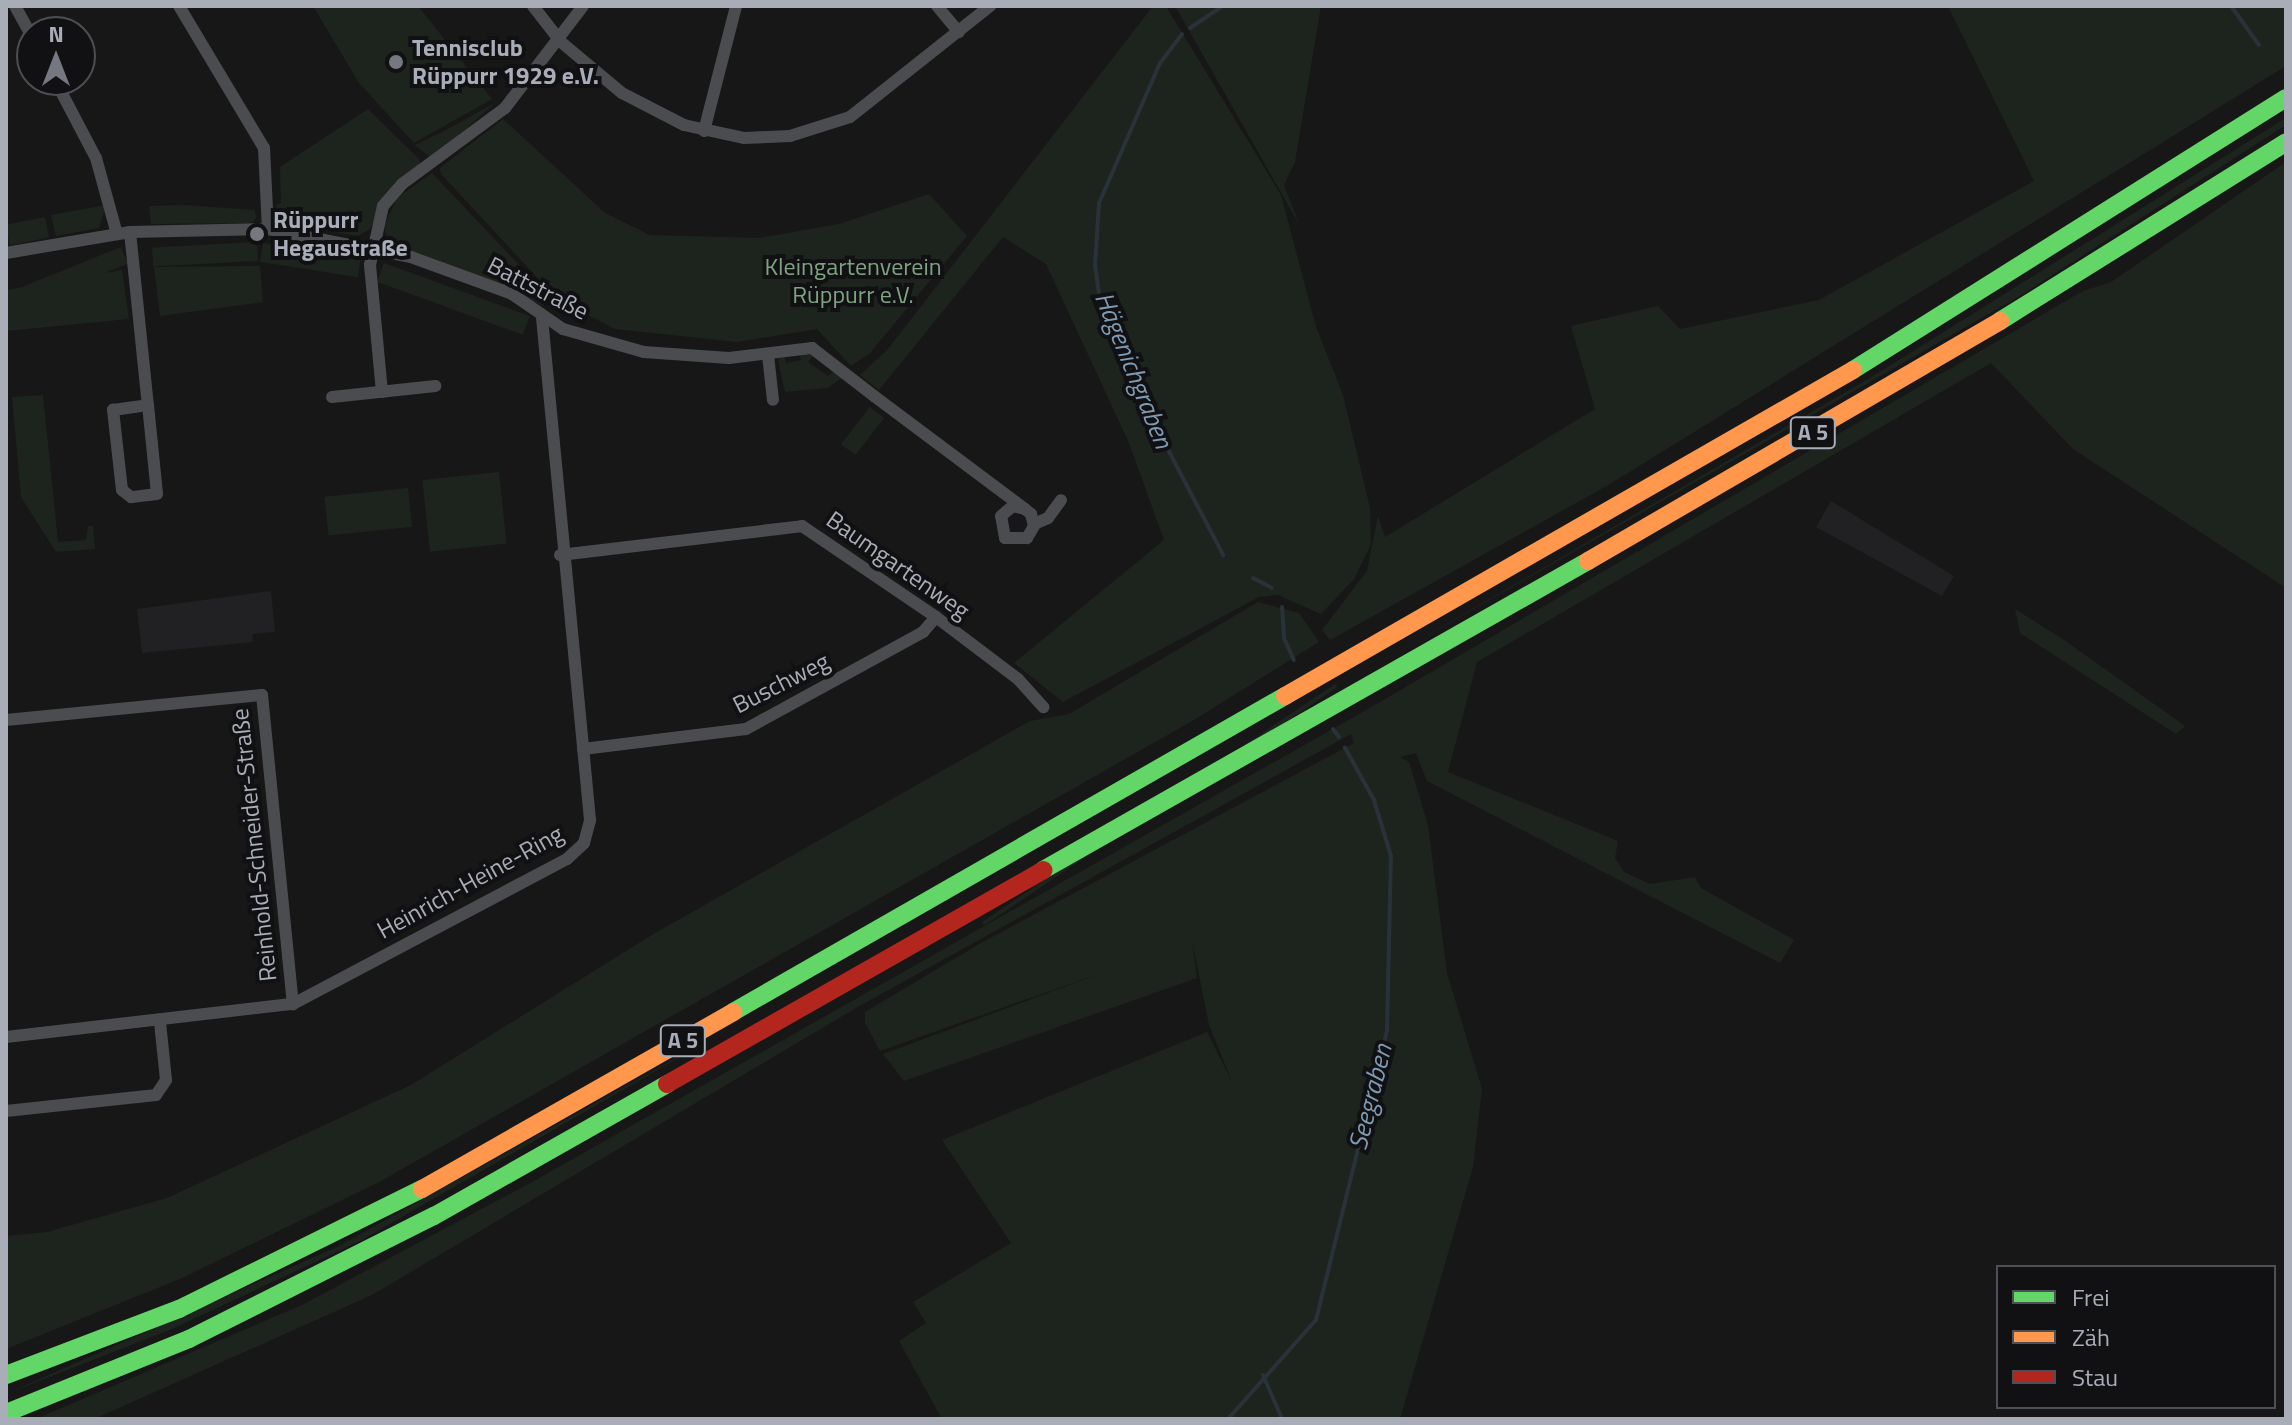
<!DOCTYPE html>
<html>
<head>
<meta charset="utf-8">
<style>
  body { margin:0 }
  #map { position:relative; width:2292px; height:1425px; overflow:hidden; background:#171717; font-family:"Titillium Web",sans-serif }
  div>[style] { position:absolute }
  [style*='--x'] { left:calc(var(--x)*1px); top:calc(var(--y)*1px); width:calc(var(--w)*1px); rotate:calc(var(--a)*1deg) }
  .built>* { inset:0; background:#212123 }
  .green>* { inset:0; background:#1d241e; transform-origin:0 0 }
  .stream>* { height:4px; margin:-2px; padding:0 2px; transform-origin:2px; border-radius:2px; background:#2a3239 }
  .street>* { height:12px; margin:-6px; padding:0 6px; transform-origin:6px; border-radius:6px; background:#4b4c50 }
  .fast>* { height:18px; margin:-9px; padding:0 9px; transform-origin:9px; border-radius:9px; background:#63d668 }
  .slow>* { height:18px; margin:-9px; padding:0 9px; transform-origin:9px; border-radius:9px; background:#ff974d }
  .jam>* { height:18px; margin:-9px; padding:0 9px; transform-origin:9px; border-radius:9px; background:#b3261e }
  .dots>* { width:22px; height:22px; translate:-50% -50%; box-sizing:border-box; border:4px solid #111113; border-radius:50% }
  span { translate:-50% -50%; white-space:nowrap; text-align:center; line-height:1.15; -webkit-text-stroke:8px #111113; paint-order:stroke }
  .shield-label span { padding:2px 6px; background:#111113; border:2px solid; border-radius:6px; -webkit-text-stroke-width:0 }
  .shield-label { font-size:22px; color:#a8adb8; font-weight:700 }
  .poi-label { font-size:24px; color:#a8adb8; font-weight:700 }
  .left { translate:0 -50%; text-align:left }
  .park-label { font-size:24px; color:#7fa381 }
  .street-label { font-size:24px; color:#a8adb8 }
  .water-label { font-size:26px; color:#7f9bb3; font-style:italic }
  .frame { position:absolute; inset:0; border:8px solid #a8adb8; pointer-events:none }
  .legend { position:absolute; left:1996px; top:1265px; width:280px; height:144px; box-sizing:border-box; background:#111113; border:2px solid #4d4f55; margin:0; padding:10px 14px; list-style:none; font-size:24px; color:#a8adb8 }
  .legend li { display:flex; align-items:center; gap:16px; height:40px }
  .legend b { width:40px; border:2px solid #4d4f55 }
  .north { position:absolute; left:16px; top:16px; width:80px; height:80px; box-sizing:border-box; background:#111113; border:2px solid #4d4f55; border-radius:50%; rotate:0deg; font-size:22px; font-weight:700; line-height:32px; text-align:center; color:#a8adb8 }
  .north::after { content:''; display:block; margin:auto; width:28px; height:36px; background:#757880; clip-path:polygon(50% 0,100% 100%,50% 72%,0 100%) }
</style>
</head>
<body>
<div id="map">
  <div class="built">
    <div style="clip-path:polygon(1831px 501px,1954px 576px,1942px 596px,1816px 527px)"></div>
    <div style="clip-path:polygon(271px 591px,275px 632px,252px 634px,253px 642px,142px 653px,137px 609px)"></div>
  </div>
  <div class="green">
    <div style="clip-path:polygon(313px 6px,418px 6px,492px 99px,414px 143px,359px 83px)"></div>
    <div style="clip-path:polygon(1153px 6px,1167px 8px,1281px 195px,1316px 327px,1343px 395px,1370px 508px,1371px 544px,1354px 579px,1321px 614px,1278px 595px,1259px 597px,1063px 702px,1014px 663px,1164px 540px,1129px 443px,1046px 264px,1003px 237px,879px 390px,860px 375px,888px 349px)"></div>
    <div style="clip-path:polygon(1175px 6px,1321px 6px,1295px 162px,1284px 185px,1299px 224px)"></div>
    <div style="clip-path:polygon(1948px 6px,2286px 6px,2286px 66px,1610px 484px,1330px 640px,1322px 630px,1367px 571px,1378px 516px,1385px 537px,1595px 409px,1571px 326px,1658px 306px,1680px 329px,1819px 300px,2034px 181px)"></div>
    <div style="clip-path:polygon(495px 103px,432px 159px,415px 145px,446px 130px)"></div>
    <div style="clip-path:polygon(368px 109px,420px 160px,419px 168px,389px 190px,370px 229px,358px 236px,282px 223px,276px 205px,281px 203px,280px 167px)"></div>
    <div style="clip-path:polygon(2286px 118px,2286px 125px,2018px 297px,1350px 680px,1870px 378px)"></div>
    <div style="clip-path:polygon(503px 119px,605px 213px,650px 235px,759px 238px,839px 224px,929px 194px,967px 236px,870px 353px,851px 366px,817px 329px,737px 342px,615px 329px,557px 299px,441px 174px,440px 168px)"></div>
    <div style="clip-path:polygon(2286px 162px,2286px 588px,2073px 449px,1991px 363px,1477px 662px,1448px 772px,1618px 841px,1615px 858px,1624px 872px,1650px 884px,1695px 877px,1701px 888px,1794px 940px,1780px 963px,1427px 781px,1416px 753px,1400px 757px,1409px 762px,1428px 825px,1447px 973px,1482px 1089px,1473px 1167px,1400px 1419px,942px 1419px,899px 1341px,926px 1323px,913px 1302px,1011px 1243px,942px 1140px,1207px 1032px,1233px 1084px,1209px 1025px,1192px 940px,1197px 978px,904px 1081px,883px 1054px,1107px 971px,880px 1051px,865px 1023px,865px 1012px,981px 943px,1354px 743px,1351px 734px,856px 1008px,372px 1295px,94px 1419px,36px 1419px,302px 1305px,534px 1181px,1368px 709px,2083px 291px,2111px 282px)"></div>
    <div style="clip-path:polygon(432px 173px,524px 270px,544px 306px,388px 241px,384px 226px,397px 198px)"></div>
    <div style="clip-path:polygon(106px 205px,99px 228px,56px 236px,51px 215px)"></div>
    <div style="clip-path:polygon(181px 205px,255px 210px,256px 218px,252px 223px,151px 224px,149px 206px)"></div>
    <div style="left:45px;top:217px;width:21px;height:40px;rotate:79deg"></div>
    <div style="left:257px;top:242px;width:19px;height:105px;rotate:87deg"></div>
    <div style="left:263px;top:243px;width:99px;height:19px;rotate:9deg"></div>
    <div style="left:121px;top:247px;width:18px;height:117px;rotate:68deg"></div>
    <div style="left:384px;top:263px;width:155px;height:20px;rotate:20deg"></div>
    <div style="clip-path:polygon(260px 266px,263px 302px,160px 316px,154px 267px)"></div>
    <div style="clip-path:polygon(122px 270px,129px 319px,6px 331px,6px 290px)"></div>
    <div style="clip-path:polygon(799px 352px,814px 355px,808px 362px,828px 376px,834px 370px,844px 377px,827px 388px,785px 392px,778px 360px,784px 355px,786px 363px,801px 360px)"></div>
    <div style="clip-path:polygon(43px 395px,58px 542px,86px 540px,88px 526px,93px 526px,95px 549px,56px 552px,21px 497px,12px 397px)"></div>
    <div style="left:870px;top:407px;width:18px;height:47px;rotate:38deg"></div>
    <div style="left:499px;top:472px;width:72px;height:77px;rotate:84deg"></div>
    <div style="left:408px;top:488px;width:39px;height:84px;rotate:84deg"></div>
    <div style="clip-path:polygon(1258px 602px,1299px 613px,1319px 642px,1194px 720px,381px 1181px,180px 1279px,6px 1349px,6px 1236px,47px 1232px,167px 1198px,411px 1085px,655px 933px,1030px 721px,1069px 714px)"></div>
    <div style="clip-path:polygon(2015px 609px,2067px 642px,2185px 726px,2176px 734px,2020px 633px)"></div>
    <div style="left:1335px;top:684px;width:4px;height:426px;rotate:56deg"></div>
    <div style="clip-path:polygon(744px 1020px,362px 1240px,172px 1329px,6px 1394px,339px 1246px)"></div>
  </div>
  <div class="stream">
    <div style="--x:2231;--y:6;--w:48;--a:54.3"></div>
    <div style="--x:1190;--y:28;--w:40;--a:-34"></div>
    <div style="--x:1182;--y:34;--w:36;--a:127"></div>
    <div style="--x:1160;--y:63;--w:153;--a:113.5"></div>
    <div style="--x:1099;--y:203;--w:62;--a:93.7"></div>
    <div style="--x:1095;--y:265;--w:37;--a:82"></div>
    <div style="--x:1100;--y:302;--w:126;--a:66.1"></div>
    <div style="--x:1151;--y:417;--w:156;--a:62.4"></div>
    <div style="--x:1253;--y:578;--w:21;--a:28"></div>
    <div style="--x:1282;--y:607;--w:31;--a:86"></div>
    <div style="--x:1284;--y:638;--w:24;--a:66"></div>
    <div style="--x:1333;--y:729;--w:10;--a:53"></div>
    <div style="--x:1263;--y:1375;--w:48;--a:66.6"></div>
    <div style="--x:1228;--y:1419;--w:132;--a:-48.4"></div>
    <div style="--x:1316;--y:1320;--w:299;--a:-76.2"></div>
    <div style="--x:1387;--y:1030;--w:174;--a:-88.7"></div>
    <div style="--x:1391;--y:856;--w:59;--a:-106.9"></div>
    <div style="--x:1374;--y:800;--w:60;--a:-119.1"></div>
  </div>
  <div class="street">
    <div style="--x:15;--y:6;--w:35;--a:61"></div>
    <div style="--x:179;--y:6;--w:165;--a:59.1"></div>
    <div style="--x:264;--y:148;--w:81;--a:87.2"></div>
    <div style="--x:533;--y:6;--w:46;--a:52.1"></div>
    <div style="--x:561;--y:42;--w:80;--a:39.9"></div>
    <div style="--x:622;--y:93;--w:70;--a:27.3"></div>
    <div style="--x:684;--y:125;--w:61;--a:12.2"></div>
    <div style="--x:744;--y:138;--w:46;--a:-2.5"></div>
    <div style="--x:790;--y:136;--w:63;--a:-17.6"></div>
    <div style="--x:850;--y:117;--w:179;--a:-38.4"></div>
    <div style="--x:937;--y:6;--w:34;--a:50"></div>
    <div style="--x:55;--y:80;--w:88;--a:62.3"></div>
    <div style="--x:96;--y:158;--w:79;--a:74.6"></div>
    <div style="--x:704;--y:131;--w:129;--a:-75.6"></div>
    <div style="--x:130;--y:232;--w:174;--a:84.1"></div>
    <div style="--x:6;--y:253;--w:126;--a:-9.6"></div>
    <div style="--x:130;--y:232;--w:138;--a:-1.2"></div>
    <div style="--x:268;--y:229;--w:146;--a:11.1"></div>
    <div style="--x:411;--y:257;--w:108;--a:20.1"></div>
    <div style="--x:512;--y:294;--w:62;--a:34.5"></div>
    <div style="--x:563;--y:329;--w:84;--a:15.9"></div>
    <div style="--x:644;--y:352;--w:85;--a:4"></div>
    <div style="--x:729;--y:358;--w:84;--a:-6.9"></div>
    <div style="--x:812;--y:348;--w:78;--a:37.7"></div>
    <div style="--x:874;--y:396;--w:189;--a:36.8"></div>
    <div style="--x:1025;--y:509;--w:8;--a:40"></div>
    <div style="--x:1031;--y:514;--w:12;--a:76"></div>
    <div style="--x:1034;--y:526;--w:14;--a:120"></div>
    <div style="--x:1027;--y:538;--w:22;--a:180"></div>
    <div style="--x:1005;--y:538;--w:22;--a:-100"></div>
    <div style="--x:1001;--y:516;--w:16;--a:-40"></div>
    <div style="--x:1013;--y:506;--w:12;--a:14"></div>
    <div style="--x:768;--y:355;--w:45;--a:83.7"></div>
    <div style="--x:382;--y:392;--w:128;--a:-95.4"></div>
    <div style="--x:370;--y:265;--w:60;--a:-77.6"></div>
    <div style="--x:383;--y:206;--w:29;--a:-49"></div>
    <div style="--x:402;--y:184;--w:128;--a:-36.4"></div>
    <div style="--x:505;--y:108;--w:128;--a:-52.6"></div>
    <div style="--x:332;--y:397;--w:104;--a:-6.1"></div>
    <div style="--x:148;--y:405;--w:89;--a:84.2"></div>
    <div style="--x:157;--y:494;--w:26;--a:173"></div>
    <div style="--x:131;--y:497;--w:11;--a:-142"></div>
    <div style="--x:122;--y:490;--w:81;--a:-96.4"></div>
    <div style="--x:113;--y:410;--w:35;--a:-8"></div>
    <div style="--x:1034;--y:524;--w:15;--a:-23"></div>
    <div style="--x:1048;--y:518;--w:22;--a:-54"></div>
    <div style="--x:560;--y:555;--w:244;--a:-6.8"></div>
    <div style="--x:802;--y:526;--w:162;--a:34.2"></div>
    <div style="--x:936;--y:617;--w:103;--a:37.1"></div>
    <div style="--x:1018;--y:679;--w:38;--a:48"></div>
    <div style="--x:6;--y:720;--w:257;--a:-5.6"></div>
    <div style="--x:262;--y:695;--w:311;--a:84.3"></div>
    <div style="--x:583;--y:749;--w:164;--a:-7"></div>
    <div style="--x:746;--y:729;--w:202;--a:-28.7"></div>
    <div style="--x:923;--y:632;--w:20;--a:-49"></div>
    <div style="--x:6;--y:1037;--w:289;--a:-6.6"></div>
    <div style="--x:293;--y:1004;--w:310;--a:-27.9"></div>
    <div style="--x:567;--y:859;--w:23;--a:-43"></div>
    <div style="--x:584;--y:843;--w:24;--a:-75"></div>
    <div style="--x:590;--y:820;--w:504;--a:-95.46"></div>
    <div style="--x:6;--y:1111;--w:151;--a:-6.1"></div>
    <div style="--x:156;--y:1095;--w:18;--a:-56"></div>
    <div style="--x:166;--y:1080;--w:58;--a:-95.9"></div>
  </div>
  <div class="fast">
    <div style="--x:2000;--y:321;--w:337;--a:-32"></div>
    <div style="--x:1853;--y:370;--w:511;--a:-32.14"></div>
    <div style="--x:1043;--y:870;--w:627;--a:-29.55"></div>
    <div style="--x:733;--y:1012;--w:636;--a:-29.79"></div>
    <div style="--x:6;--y:1375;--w:185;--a:-20.9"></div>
    <div style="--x:179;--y:1309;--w:271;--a:-26.3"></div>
    <div style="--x:6;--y:1413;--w:197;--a:-22"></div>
    <div style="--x:189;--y:1339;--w:274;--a:-26.7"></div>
    <div style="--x:434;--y:1216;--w:268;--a:-29.5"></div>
  </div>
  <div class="slow">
    <div style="--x:1588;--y:561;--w:477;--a:-30.2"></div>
    <div style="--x:1285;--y:696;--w:655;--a:-29.85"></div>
    <div style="--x:422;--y:1189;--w:358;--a:-29.6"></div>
  </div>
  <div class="jam">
    <div style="--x:667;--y:1084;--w:433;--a:-29.6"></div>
  </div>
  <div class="dots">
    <div style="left:396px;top:62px;background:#757880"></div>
    <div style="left:257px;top:234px;background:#757880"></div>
  </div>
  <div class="shield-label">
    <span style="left:1813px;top:433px">A 5</span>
    <span style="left:683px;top:1041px">A 5</span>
  </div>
  <div class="poi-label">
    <span class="left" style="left:412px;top:62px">Tennisclub<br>Rüppurr 1929 e.V.</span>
    <span class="left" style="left:273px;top:234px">Rüppurr<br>Hegaustraße</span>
  </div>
  <div class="park-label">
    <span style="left:853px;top:281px">Kleingartenverein<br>Rüppurr e.V.</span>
  </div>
  <div class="street-label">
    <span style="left:538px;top:288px;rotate:27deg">Battstraße</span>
    <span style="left:898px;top:565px;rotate:35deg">Baumgartenweg</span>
    <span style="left:781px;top:683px;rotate:-27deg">Buschweg</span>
    <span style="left:254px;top:845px;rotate:-96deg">Reinhold-Schneider-Straße</span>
    <span style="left:470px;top:882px;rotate:-29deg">Heinrich-Heine-Ring</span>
  </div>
  <div class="water-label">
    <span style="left:1134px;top:370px;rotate:68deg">Hägenichgraben</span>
    <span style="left:1370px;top:1097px;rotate:-76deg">Seegraben</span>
  </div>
  <div class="frame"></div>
  <ul class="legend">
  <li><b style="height:10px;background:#63d668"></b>Frei</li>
  <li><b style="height:10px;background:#ff974d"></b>Zäh</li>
  <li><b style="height:10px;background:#b3261e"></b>Stau</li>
  </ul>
  <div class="north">N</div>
</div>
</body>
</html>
